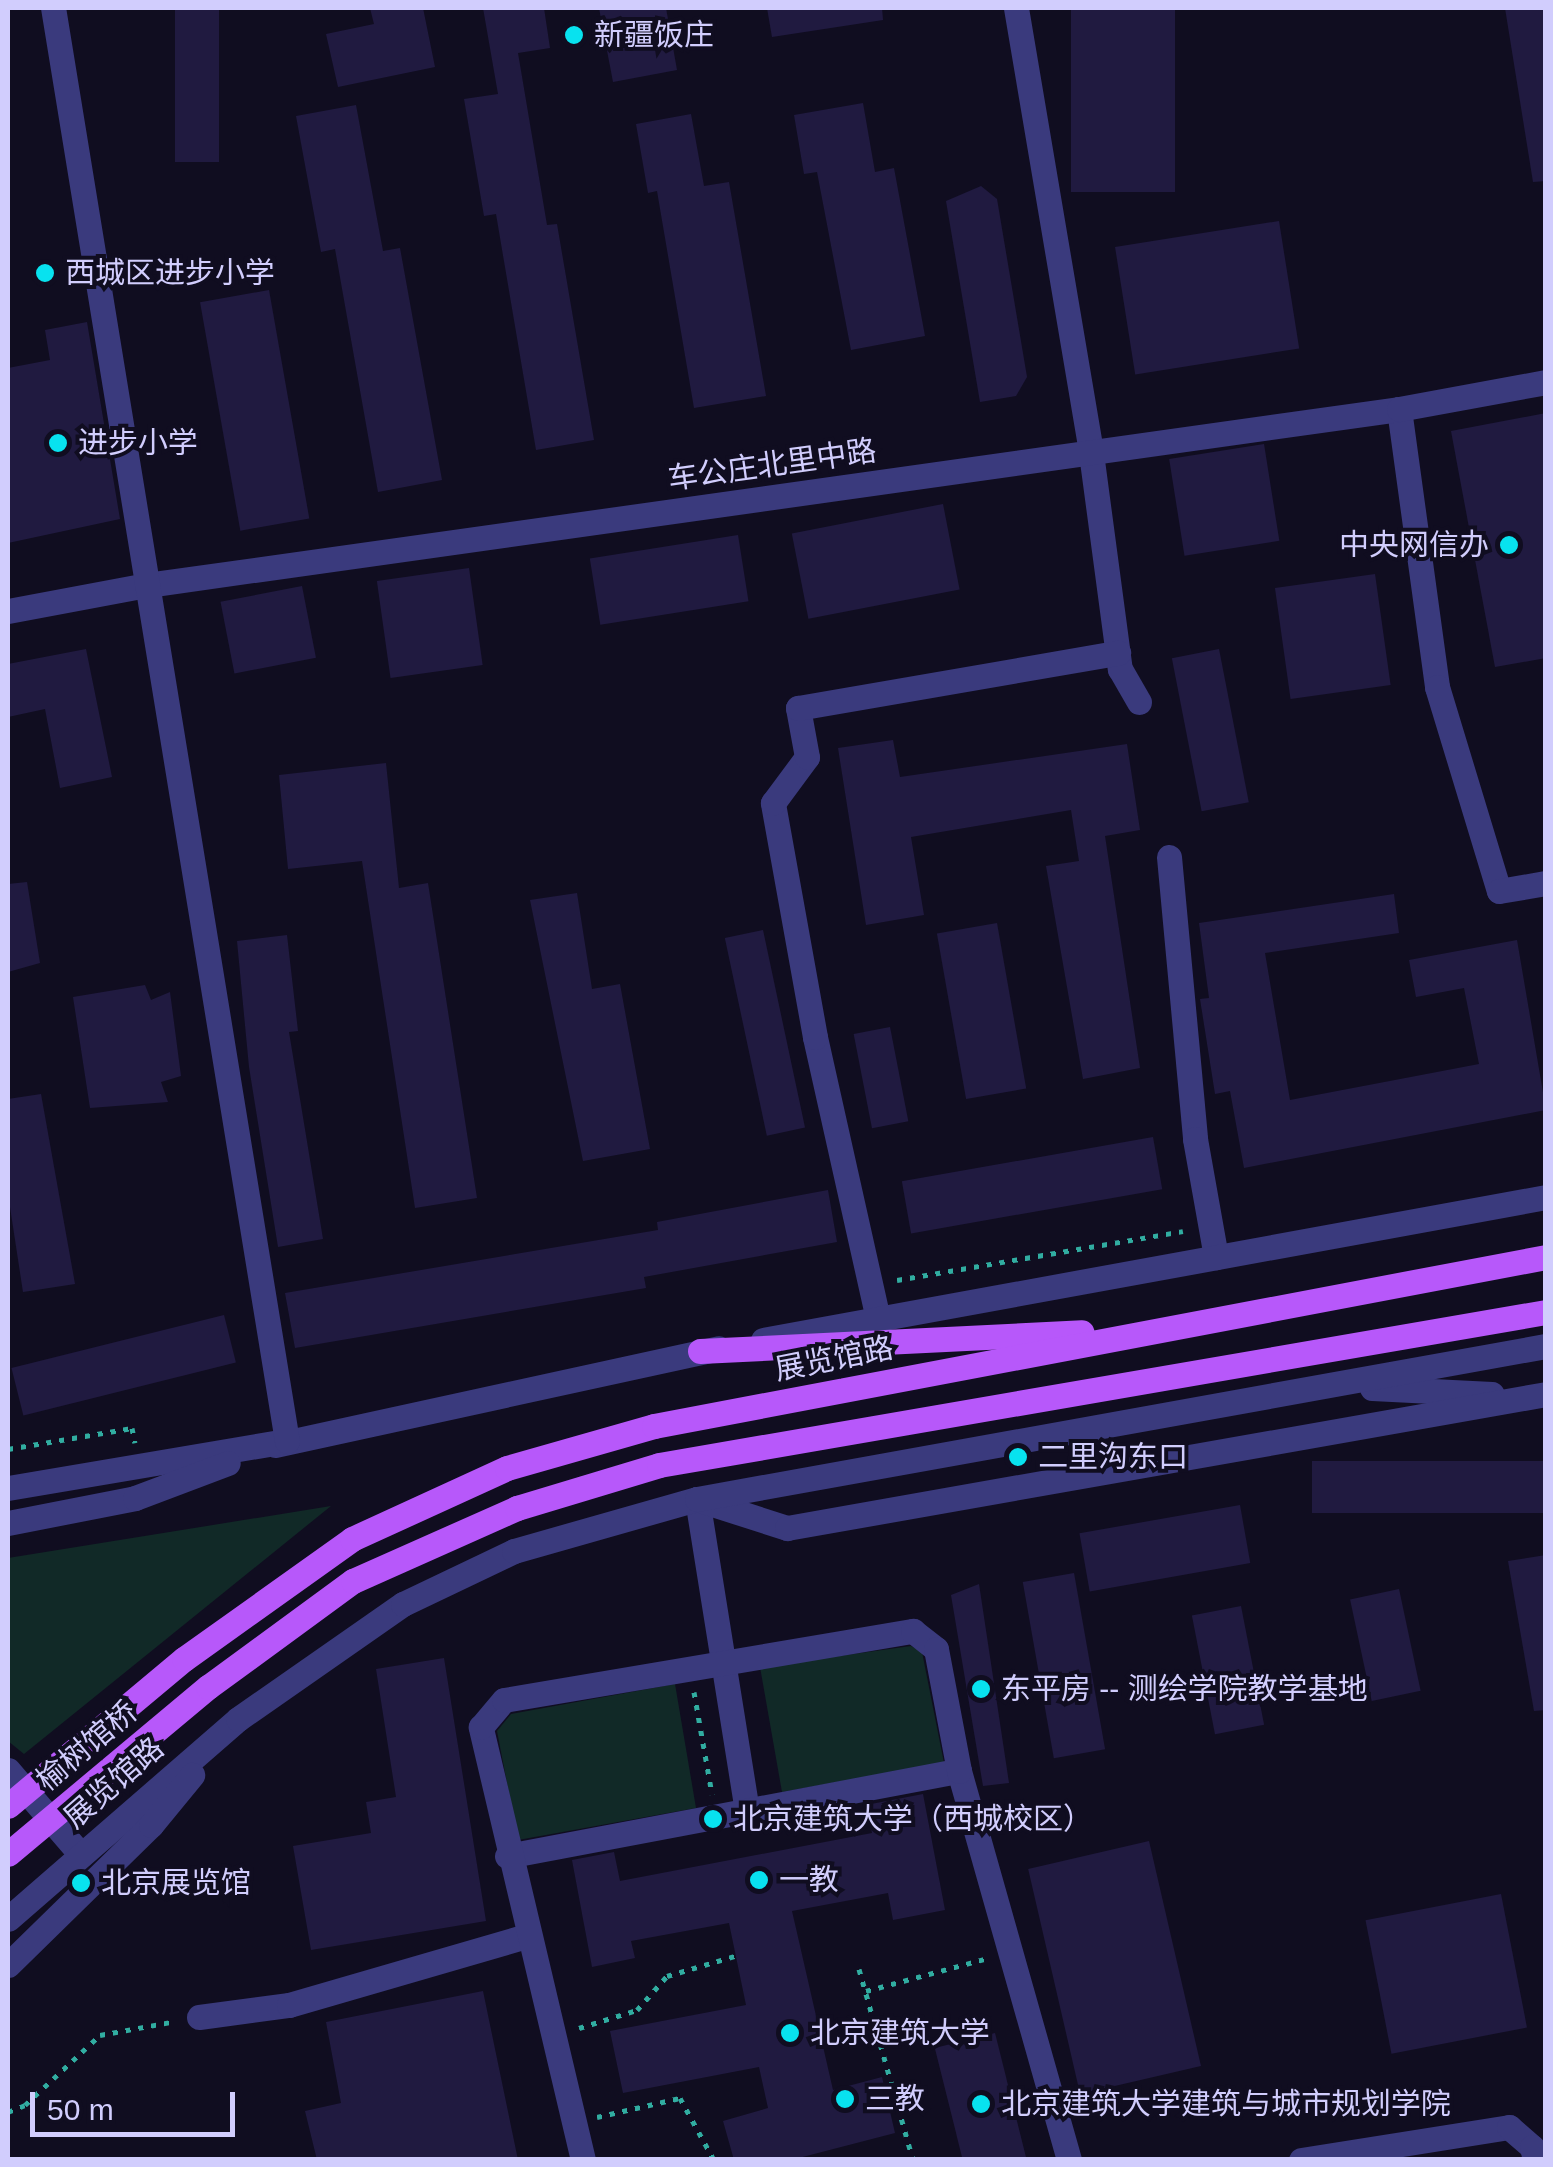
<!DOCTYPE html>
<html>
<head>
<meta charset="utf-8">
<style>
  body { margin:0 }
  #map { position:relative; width:1553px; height:2167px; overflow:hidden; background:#100d20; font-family:Helvetica,"Noto Sans SC",sans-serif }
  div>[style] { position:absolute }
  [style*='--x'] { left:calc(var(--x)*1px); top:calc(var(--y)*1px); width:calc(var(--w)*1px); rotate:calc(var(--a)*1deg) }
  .green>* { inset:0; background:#112927 }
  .building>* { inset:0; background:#201a40; transform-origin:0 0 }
  .path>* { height:5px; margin-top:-2.5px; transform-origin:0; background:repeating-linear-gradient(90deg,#31ada1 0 5px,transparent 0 13px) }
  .minor>* { height:25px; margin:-12.5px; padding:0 12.5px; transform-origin:12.5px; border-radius:12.5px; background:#3a3a7d }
  .major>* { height:25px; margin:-12.5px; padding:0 12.5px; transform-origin:12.5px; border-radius:12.5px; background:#b758fa }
  .dots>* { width:28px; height:28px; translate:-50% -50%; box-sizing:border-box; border:5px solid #100d20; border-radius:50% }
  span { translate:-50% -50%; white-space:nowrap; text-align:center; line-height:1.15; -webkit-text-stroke:8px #100d20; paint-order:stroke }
  .poi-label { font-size:30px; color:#d1cdfd }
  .left { translate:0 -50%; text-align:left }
  .right { translate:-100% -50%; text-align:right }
  .street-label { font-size:30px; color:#d1cdfd }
  .frame { position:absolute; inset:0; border:10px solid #d1cdfd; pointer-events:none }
  .scale { position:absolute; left:30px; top:2092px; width:205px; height:45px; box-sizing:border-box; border:5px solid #d1cdfd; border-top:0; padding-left:12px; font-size:30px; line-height:35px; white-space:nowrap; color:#d1cdfd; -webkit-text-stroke:8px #100d20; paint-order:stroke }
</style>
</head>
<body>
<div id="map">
  <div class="green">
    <div style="clip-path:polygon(331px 1506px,24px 1754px,8px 1741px,8px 1558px)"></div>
    <div style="clip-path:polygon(911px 1646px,922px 1652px,944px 1763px,782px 1792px,760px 1667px)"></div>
    <div style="clip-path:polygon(675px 1684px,696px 1808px,518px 1840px,497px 1731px,511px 1714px)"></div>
  </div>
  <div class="building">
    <div style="left:175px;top:8px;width:44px;height:154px"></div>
    <div style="clip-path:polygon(370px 8px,423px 8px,435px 67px,338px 87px,326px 34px,374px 24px)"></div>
    <div style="clip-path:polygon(483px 8px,544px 8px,550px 48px,518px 53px,547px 225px,557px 224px,594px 440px,536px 450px,496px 214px,484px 216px,464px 99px,498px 94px)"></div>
    <div style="clip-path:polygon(599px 8px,666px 8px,677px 70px,613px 82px)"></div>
    <div style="clip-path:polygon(767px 8px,882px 8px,883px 20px,772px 37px)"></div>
    <div style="left:1071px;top:8px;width:104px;height:184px"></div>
    <div style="clip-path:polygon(1505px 8px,1546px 8px,1546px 181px,1533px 182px)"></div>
    <div style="clip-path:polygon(863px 103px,875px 172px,894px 168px,925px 336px,851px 350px,817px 172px,804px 174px,794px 115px)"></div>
    <div style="clip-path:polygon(356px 105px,383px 251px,400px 248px,442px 480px,378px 492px,335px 249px,321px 252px,296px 116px)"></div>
    <div style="clip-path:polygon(691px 114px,704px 186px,729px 182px,766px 396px,694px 408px,657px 191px,648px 193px,636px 124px)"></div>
    <div style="clip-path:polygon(981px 186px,997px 199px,1027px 377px,1016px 396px,980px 402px,946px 201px)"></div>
    <div style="left:1279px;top:221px;width:129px;height:166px;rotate:81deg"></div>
    <div style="left:269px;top:290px;width:232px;height:70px;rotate:80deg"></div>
    <div style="clip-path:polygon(87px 322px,120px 519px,8px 543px,8px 368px,50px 360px,45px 330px)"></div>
    <div style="clip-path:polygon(1546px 413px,1546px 658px,1495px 667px,1451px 431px)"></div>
    <div style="left:1264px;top:444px;width:98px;height:96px;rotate:81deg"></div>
    <div style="left:943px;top:504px;width:87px;height:154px;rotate:79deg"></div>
    <div style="left:738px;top:535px;width:67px;height:150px;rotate:81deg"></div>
    <div style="left:469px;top:568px;width:98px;height:93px;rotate:82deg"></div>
    <div style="left:1375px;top:574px;width:112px;height:101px;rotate:82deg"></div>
    <div style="left:302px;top:586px;width:73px;height:83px;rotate:79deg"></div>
    <div style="clip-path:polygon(86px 649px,112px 777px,60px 788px,45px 709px,8px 717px,8px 664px)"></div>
    <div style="left:1219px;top:649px;width:156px;height:48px;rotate:79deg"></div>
    <div style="clip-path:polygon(893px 740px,900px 777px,1127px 744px,1140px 830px,1105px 836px,1140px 1068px,1083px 1079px,1046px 866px,1079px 861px,1071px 810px,911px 837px,924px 915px,866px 925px,838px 748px)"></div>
    <div style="clip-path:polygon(386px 763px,399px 888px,428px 883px,477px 1198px,415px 1208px,362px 861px,288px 869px,279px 775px)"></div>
    <div style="clip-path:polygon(27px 882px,40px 963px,8px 972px,8px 884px)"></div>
    <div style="clip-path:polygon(577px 893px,592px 989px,620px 984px,650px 1149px,583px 1161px,530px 900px)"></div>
    <div style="clip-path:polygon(1394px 894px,1399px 933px,1265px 953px,1290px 1100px,1479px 1064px,1464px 988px,1416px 997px,1409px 960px,1517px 940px,1546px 1110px,1244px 1168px,1230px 1091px,1215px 1094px,1200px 999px,1209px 998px,1199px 923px)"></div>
    <div style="left:997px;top:923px;width:168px;height:61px;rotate:80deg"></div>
    <div style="left:763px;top:930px;width:202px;height:39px;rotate:78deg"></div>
    <div style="clip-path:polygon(287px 935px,298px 1031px,289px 1032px,323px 1239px,278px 1247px,249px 1067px,237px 941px)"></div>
    <div style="clip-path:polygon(145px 985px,151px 1000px,170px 992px,181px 1076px,161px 1082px,168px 1102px,90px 1108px,73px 997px)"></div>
    <div style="left:890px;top:1027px;width:96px;height:37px;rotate:79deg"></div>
    <div style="clip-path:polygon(41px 1094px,75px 1284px,23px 1292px,8px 1194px,8px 1099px)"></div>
    <div style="left:1153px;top:1137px;width:53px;height:255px;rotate:80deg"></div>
    <div style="clip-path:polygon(828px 1190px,837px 1242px,644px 1277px,646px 1288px,295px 1348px,285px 1293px,658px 1230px,657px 1222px)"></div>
    <div style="left:224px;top:1315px;width:49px;height:219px;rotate:76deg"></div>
    <div style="left:1546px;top:1461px;width:52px;height:234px;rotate:90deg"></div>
    <div style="left:1240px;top:1505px;width:59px;height:163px;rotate:80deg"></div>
    <div style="clip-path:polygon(1546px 1555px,1546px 1710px,1534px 1711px,1508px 1561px)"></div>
    <div style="left:1074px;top:1573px;width:179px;height:52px;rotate:80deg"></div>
    <div style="clip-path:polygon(979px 1584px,1009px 1783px,983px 1786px,951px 1595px)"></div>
    <div style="left:1399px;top:1589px;width:104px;height:50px;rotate:78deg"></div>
    <div style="left:1241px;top:1606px;width:121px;height:50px;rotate:79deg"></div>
    <div style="clip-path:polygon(444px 1658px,486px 1921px,311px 1950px,293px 1846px,371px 1833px,366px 1802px,396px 1797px,376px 1669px)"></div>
    <div style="clip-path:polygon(923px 1794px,945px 1910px,893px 1920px,888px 1893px,792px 1911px,833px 2090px,882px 2077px,895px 2133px,791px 2160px,734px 2160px,723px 2121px,768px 2108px,759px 2067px,623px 2093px,610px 2031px,746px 2005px,729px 1923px,631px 1941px,635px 1958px,592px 1967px,572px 1860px,614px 1852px,620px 1881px,872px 1833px,866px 1805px)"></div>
    <div style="left:1149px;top:1841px;width:231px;height:124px;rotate:77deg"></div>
    <div style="left:1501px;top:1894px;width:136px;height:138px;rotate:79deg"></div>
    <div style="clip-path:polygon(483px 1991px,518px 2160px,317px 2160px,305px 2111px,341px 2103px,326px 2022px)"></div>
    <div style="left:995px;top:2033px;width:131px;height:62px;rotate:76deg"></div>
  </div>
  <div class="path">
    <div style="--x:897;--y:1280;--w:290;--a:-9.7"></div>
    <div style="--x:8;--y:1449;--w:126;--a:-9.6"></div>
    <div style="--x:132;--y:1428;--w:15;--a:79"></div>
    <div style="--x:694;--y:1692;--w:104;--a:80"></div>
    <div style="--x:859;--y:1969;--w:198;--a:74.2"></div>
    <div style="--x:866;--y:1991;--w:126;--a:-15.1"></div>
    <div style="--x:579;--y:2028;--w:61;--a:-17.2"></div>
    <div style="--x:637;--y:2010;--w:45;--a:-48.6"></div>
    <div style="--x:667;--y:1976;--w:71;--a:-16.4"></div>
    <div style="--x:8;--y:2112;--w:18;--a:-22"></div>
    <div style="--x:25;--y:2105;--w:103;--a:-43"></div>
    <div style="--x:100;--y:2035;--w:77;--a:-10.4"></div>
    <div style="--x:597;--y:2117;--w:85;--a:-12.9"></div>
    <div style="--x:680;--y:2098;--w:71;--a:61.3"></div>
  </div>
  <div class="minor">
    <div style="--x:1016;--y:8;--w:451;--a:80.4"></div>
    <div style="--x:1091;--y:453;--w:218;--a:82.4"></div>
    <div style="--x:1120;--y:669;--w:38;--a:60"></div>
    <div style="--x:1399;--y:409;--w:281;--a:82.2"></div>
    <div style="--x:1437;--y:687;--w:213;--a:73.1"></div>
    <div style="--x:1499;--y:891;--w:48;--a:-9.7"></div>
    <div style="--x:8;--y:611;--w:141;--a:-10.6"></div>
    <div style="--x:147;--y:585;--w:1264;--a:-8"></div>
    <div style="--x:1399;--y:409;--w:149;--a:-10.4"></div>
    <div style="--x:1169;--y:857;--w:283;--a:84.7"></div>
    <div style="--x:1195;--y:1139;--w:120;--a:79.9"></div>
    <div style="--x:878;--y:1319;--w:289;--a:-102.6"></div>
    <div style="--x:815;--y:1037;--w:238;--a:-100.2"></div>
    <div style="--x:773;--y:803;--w:57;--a:-53.5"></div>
    <div style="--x:807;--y:757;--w:50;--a:-100.4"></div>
    <div style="--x:798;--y:708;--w:325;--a:-9.8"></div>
    <div style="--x:763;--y:1340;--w:796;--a:-10.35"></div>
    <div style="--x:1372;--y:1388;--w:120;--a:2.9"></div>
    <div style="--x:275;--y:1445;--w:454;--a:-12.3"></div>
    <div style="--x:8;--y:1488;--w:283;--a:-9.6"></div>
    <div style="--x:287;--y:1441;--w:1452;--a:-99.27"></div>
    <div style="--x:8;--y:1523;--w:129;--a:-11.1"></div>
    <div style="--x:135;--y:1498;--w:99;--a:-20.6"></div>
    <div style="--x:8;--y:1770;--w:112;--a:49.3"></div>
    <div style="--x:747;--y:1811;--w:316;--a:-99.1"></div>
    <div style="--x:697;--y:1499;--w:95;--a:17.9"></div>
    <div style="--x:787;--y:1528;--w:771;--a:-10.01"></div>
    <div style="--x:507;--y:1856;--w:460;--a:-10.7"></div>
    <div style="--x:959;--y:1771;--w:404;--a:74.2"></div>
    <div style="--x:8;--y:1919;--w:305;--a:-41"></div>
    <div style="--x:238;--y:1719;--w:201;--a:-34.9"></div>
    <div style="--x:403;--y:1604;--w:123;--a:-25.5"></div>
    <div style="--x:514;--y:1551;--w:190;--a:-15.9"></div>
    <div style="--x:697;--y:1499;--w:863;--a:-10.22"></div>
    <div style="--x:8;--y:1965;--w:200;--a:-44.4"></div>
    <div style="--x:151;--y:1825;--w:65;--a:-50.6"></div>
    <div style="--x:199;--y:2017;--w:91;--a:-7.6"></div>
    <div style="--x:289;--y:2005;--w:248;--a:-16.2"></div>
    <div style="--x:583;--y:2160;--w:445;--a:-103.3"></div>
    <div style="--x:481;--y:1727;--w:35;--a:-50"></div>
    <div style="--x:504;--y:1700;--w:415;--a:-9.6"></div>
    <div style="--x:913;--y:1631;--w:29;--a:38"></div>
    <div style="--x:936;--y:1649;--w:124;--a:79.3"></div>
    <div style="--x:1301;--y:2160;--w:211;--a:-9"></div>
    <div style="--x:1509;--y:2127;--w:30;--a:41"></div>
    <div style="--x:1532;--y:2147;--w:13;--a:77"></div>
  </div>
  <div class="major">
    <div style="--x:700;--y:1351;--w:382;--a:-2.8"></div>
    <div style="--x:8;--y:1806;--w:229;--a:-39.9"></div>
    <div style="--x:184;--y:1659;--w:206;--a:-35.5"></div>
    <div style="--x:352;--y:1539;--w:170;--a:-24.6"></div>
    <div style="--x:507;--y:1468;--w:153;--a:-15.9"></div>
    <div style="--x:654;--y:1426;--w:908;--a:-10.73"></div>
    <div style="--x:8;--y:1854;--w:261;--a:-39.9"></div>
    <div style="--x:208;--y:1687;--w:180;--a:-36.2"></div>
    <div style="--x:353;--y:1581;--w:180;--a:-24"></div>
    <div style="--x:517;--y:1508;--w:148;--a:-16.8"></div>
    <div style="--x:659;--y:1465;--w:900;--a:-9.79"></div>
  </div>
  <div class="dots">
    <div style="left:574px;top:35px;background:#08e2ef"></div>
    <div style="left:45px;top:273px;background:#08e2ef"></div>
    <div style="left:58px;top:443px;background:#08e2ef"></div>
    <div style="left:1509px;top:545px;background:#08e2ef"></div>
    <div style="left:1018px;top:1457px;background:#08e2ef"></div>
    <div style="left:981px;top:1689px;background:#08e2ef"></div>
    <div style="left:713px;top:1819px;background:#08e2ef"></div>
    <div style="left:759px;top:1880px;background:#08e2ef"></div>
    <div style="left:81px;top:1883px;background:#08e2ef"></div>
    <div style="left:790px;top:2033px;background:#08e2ef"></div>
    <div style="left:845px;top:2099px;background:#08e2ef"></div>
    <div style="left:981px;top:2104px;background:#08e2ef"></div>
  </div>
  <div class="poi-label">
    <span class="left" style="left:594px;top:35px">新疆饭庄</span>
    <span class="left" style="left:65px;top:273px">西城区进步小学</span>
    <span class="left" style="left:78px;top:443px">进步小学</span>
    <span class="right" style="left:1489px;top:545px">中央网信办</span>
    <span class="left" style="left:1038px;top:1457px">二里沟东口</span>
    <span class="left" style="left:1001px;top:1689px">东平房 -- 测绘学院教学基地</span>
    <span class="left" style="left:733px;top:1819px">北京建筑大学（西城校区）</span>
    <span class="left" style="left:779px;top:1880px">一教</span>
    <span class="left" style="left:101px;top:1883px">北京展览馆</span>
    <span class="left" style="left:810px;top:2033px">北京建筑大学</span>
    <span class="left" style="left:865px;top:2099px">三教</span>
    <span class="left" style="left:1001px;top:2104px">北京建筑大学建筑与城市规划学院</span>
  </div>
  <div class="street-label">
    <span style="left:772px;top:465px;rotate:-8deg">车公庄北里中路</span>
    <span style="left:834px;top:1359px;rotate:-11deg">展览馆路</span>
    <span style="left:87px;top:1746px;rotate:-40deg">榆树馆桥</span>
    <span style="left:114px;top:1783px;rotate:-41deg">展览馆路</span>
  </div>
  <div class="frame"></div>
  <div class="scale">50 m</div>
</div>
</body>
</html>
